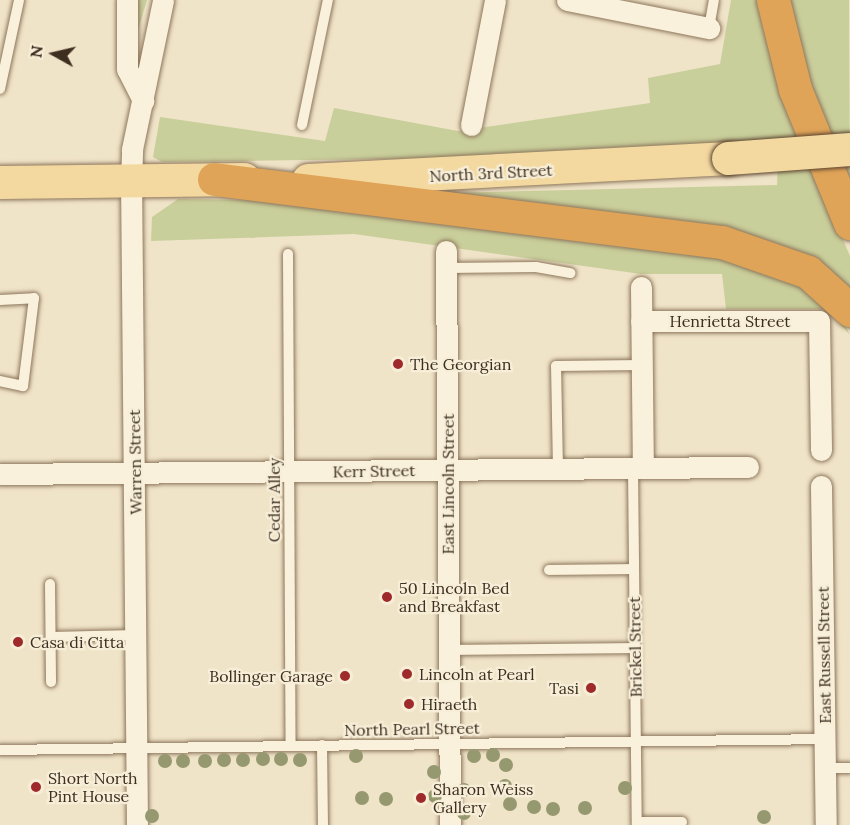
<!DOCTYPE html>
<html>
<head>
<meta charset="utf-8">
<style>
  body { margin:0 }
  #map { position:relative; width:850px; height:825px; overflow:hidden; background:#f0e4c8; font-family:Lora,serif }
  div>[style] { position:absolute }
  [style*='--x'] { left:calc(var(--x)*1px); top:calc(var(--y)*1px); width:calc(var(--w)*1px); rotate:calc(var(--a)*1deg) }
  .green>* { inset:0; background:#c9cf9b }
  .roads { filter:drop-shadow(0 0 2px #8d765c) drop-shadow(0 0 2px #8d765c) }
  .lane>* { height:10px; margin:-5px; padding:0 5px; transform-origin:5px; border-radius:5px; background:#faf1dc }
  .street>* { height:21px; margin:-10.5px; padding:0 10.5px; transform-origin:10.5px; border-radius:10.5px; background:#faf1dc }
  .primary>* { height:33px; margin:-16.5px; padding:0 16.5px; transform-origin:16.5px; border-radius:16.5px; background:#f3d9a0 }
  .highway>* { height:33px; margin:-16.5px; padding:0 16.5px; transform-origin:16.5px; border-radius:16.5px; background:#e0a458 }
  .bridges { filter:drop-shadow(0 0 2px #5b4430) drop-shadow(0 0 2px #5b4430) }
  .primary-bridge>* { height:33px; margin:-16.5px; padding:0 16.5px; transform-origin:16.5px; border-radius:16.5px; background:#f3d9a0 }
  .trees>* { width:14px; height:14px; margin:-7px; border-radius:50%; background:#96986f }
  .dots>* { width:16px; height:16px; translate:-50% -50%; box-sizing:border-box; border:3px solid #f7eed8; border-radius:50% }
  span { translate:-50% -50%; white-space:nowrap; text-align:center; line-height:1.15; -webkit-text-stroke:4.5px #f7eed8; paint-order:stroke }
  .street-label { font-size:16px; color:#3d2e20 }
  .poi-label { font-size:16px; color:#3d2e20 }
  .left { translate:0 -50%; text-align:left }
  .right { translate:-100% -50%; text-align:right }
  .north { position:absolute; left:24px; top:24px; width:60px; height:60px; -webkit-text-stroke:4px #f7eed8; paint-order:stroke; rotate:278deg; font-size:16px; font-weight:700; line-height:24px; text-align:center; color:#3d2e20 }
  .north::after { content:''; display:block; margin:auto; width:21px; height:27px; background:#3d2e20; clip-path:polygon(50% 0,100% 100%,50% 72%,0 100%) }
</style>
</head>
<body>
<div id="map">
  <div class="green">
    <div style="clip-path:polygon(134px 0,147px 0,138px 30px,136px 30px)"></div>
    <div style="clip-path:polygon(731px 0,759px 0,793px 122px,850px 256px,850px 293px,835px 280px,447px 193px,777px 185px,779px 139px,521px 157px,162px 162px,153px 157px,160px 117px,325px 141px,334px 108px,458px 131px,650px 103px,648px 78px,720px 64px)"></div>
    <div style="clip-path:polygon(786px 0,849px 0,850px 190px,811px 97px)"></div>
    <div style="clip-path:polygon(178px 199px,253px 200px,713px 256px,793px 281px,840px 316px,850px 335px,826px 309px,726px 309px,722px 274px,641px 274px,354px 234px,151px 241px,152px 217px)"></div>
  </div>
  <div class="roads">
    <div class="lane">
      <div style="--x:709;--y:28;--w:28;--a:-80"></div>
      <div style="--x:0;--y:89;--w:91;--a:-77.9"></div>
      <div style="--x:302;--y:125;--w:128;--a:-78.3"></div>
      <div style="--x:288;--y:254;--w:492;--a:89.7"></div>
      <div style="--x:446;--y:268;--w:90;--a:-0.6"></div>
      <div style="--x:536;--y:267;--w:35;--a:10"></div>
      <div style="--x:0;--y:300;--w:34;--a:-3"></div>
      <div style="--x:34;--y:298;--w:89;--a:97.1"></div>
      <div style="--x:23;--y:386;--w:24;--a:-168"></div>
      <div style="--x:633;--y:468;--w:357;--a:89.4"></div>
      <div style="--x:558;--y:469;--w:103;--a:-91.1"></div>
      <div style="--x:556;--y:366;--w:86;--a:-0.7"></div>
      <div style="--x:549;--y:570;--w:85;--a:-0.7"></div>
      <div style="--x:50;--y:584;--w:98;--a:89.4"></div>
      <div style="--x:51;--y:637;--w:85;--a:-1.3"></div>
      <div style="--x:449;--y:650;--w:186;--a:-0.6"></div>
      <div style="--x:322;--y:745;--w:80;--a:89.3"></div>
      <div style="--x:0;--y:750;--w:825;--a:-0.76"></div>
      <div style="--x:825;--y:768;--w:25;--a:0"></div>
      <div style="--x:637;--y:822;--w:45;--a:0"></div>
    </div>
    <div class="street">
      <div style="--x:127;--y:0;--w:69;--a:90"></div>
      <div style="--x:127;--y:69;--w:36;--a:63"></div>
      <div style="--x:567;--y:0;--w:145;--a:11.2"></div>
      <div style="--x:471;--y:125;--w:127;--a:-79.1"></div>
      <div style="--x:446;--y:251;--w:574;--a:89.6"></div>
      <div style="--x:641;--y:287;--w:181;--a:89.4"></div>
      <div style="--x:641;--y:321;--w:178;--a:0"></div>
      <div style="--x:819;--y:321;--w:129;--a:89.1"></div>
      <div style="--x:0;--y:474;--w:748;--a:-0.54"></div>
      <div style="--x:821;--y:486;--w:339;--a:89.2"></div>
      <div style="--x:137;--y:825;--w:643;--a:-90.53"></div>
      <div style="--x:131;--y:182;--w:33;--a:-88"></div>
      <div style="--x:132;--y:149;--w:152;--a:-78.2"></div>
    </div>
    <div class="primary">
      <div style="--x:308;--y:180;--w:421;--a:-3"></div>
      <div style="--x:0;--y:182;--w:244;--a:-0.7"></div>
    </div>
    <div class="highway">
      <div style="--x:773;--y:0;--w:92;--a:76.1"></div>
      <div style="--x:795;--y:89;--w:145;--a:67.7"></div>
      <div style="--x:214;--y:179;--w:512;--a:7.07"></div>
      <div style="--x:722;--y:242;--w:91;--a:19.2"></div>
      <div style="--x:808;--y:272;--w:57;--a:42.1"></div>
    </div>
  </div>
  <div class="bridges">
    <div class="primary-bridge">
      <div style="--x:728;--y:158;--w:122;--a:-4.2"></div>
    </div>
  </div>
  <div class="trees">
    <div style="left:493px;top:755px"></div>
    <div style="left:356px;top:756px"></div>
    <div style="left:474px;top:756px"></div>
    <div style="left:263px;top:759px"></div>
    <div style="left:281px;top:759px"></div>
    <div style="left:224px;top:760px"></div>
    <div style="left:243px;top:760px"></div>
    <div style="left:300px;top:760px"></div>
    <div style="left:165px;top:761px"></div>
    <div style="left:183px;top:761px"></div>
    <div style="left:205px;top:761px"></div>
    <div style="left:506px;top:765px"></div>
    <div style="left:434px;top:772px"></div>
    <div style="left:505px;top:786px"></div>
    <div style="left:625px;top:788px"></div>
    <div style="left:464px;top:790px"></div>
    <div style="left:435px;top:796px"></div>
    <div style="left:362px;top:798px"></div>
    <div style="left:386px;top:799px"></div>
    <div style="left:510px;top:804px"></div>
    <div style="left:534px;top:807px"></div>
    <div style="left:585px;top:808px"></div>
    <div style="left:553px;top:809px"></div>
    <div style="left:464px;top:813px"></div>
    <div style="left:152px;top:816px"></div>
    <div style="left:764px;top:817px"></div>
  </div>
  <div class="dots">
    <div style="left:398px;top:364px;background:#9e2a2b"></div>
    <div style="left:387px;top:597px;background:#9e2a2b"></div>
    <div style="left:18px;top:642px;background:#9e2a2b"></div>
    <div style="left:407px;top:674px;background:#9e2a2b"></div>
    <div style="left:345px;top:676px;background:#9e2a2b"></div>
    <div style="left:591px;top:688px;background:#9e2a2b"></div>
    <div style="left:409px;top:704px;background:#9e2a2b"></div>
    <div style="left:36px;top:787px;background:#9e2a2b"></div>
    <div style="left:421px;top:798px;background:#9e2a2b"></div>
  </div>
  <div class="street-label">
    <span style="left:491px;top:173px;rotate:-3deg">North 3rd Street</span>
    <span style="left:730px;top:321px">Henrietta Street</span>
    <span style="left:135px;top:462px;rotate:-91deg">Warren Street</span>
    <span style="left:374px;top:471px;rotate:-1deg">Kerr Street</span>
    <span style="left:448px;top:484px;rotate:-90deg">East Lincoln Street</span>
    <span style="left:274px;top:500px;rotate:-90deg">Cedar Alley</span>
    <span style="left:635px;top:647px;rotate:-91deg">Brickel Street</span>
    <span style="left:824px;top:655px;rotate:-91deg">East Russell Street</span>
    <span style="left:412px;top:729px;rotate:-1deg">North Pearl Street</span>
  </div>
  <div class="poi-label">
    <span class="left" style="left:410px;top:364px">The Georgian</span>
    <span class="left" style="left:399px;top:597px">50 Lincoln Bed<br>and Breakfast</span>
    <span class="left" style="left:30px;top:642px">Casa di Citta</span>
    <span class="left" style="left:419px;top:674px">Lincoln at Pearl</span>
    <span class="right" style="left:333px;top:676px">Bollinger Garage</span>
    <span class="right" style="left:579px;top:688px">Tasi</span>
    <span class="left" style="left:421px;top:704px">Hiraeth</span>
    <span class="left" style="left:48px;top:787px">Short North<br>Pint House</span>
    <span class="left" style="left:433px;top:798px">Sharon Weiss<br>Gallery</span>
  </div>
  <div class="north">N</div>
</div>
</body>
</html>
